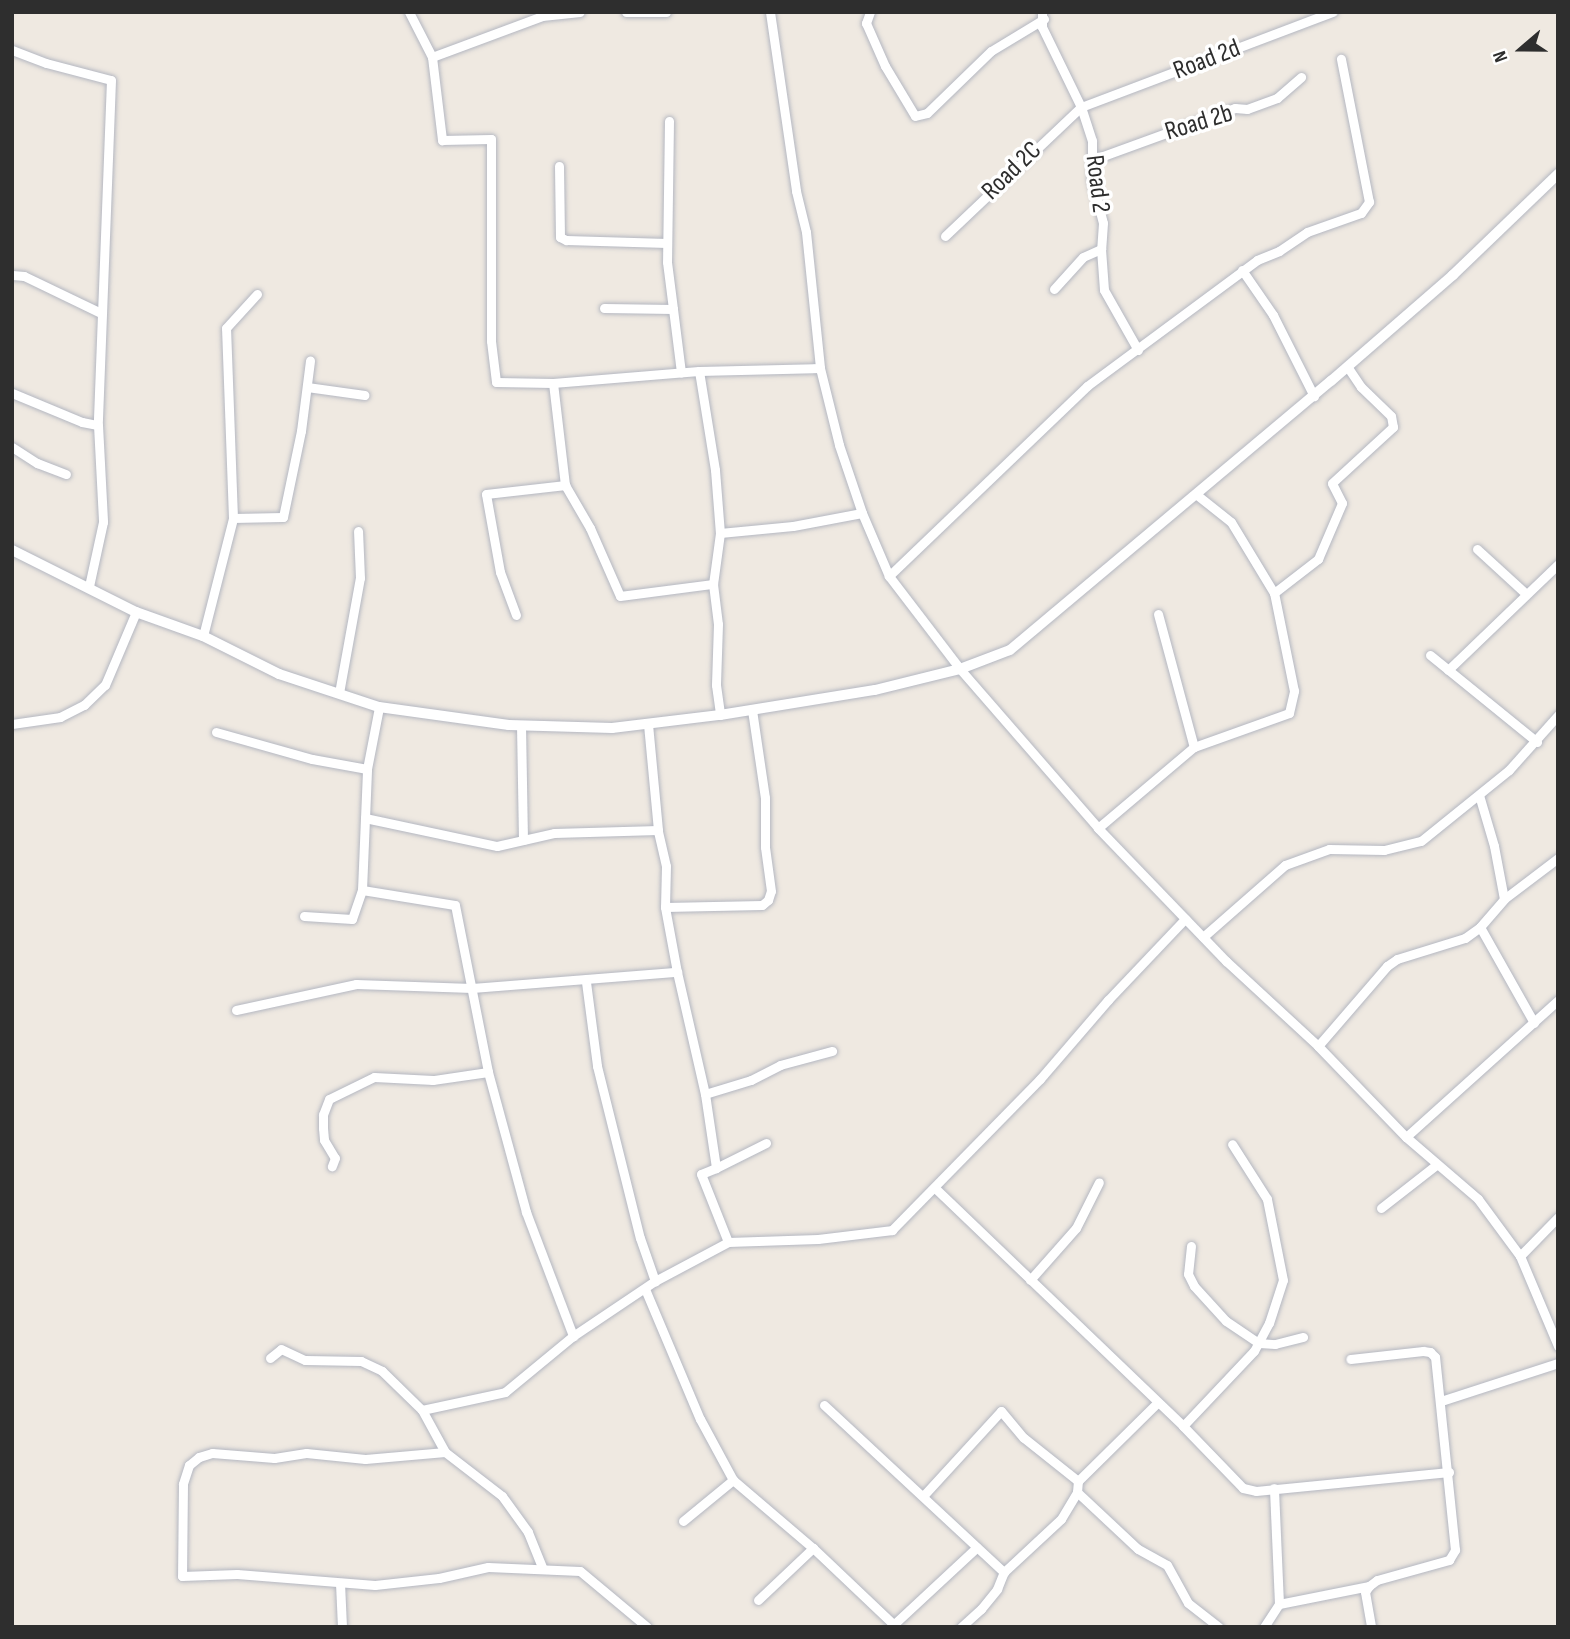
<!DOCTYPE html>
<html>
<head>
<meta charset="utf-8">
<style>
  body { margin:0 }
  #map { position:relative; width:1570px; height:1639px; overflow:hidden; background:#efe9e1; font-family:"Sofia Sans Condensed",sans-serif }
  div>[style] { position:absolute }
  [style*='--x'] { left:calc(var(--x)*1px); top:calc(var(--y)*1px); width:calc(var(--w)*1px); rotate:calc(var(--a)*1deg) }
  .roads { filter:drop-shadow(0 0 2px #b4b7c1) drop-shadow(0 0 2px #b4b7c1) }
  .minor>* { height:9px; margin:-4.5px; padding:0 4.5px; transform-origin:4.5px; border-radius:4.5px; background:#fff }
  .tertiary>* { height:10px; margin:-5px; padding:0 5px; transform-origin:5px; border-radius:5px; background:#fff }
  span { translate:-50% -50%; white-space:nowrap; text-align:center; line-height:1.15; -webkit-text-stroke:7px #fff; paint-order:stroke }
  .street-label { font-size:26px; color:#2e2e2e }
  .frame { position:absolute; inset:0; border:14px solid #2e2e2e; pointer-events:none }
  .north { position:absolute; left:1486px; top:14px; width:70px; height:70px; -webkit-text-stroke:5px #fff; paint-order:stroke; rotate:250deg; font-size:19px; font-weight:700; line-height:28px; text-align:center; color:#2e2e2e }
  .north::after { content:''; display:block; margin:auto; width:24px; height:32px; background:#2e2e2e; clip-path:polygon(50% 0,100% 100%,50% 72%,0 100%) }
</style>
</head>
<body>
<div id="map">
  <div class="roads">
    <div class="minor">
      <div style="--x:409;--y:12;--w:51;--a:62.9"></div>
      <div style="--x:432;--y:57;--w:84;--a:83.1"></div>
      <div style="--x:442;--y:140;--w:49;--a:-1.2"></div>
      <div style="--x:491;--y:139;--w:202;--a:90"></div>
      <div style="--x:491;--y:341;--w:41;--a:83"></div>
      <div style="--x:496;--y:382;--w:57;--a:1"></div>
      <div style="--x:553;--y:383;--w:146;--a:-4.7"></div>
      <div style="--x:699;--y:371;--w:121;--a:-1.4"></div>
      <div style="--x:626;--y:12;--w:40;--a:0"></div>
      <div style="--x:770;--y:12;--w:181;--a:81.7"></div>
      <div style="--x:796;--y:191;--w:42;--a:76.3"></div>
      <div style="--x:806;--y:232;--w:137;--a:84.1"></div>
      <div style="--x:820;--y:368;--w:79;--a:76.1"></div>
      <div style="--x:839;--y:445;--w:72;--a:71.3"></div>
      <div style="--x:862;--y:513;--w:69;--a:66.8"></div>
      <div style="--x:889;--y:576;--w:117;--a:52.6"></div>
      <div style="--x:960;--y:669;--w:211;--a:49"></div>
      <div style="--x:1098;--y:828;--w:185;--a:46.1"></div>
      <div style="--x:1226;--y:961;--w:125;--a:42.7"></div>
      <div style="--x:1318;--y:1046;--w:127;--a:46"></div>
      <div style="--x:1406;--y:1137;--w:95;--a:40.7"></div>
      <div style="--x:1478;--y:1199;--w:71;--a:53.6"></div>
      <div style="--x:1520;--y:1256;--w:98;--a:67.1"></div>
      <div style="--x:870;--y:12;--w:12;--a:110"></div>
      <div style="--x:866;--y:23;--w:47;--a:66.2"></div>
      <div style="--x:885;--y:66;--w:58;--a:59"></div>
      <div style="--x:915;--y:116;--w:12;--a:-14"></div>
      <div style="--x:927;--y:113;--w:89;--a:-44.1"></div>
      <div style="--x:991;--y:51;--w:62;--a:-31.1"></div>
      <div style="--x:1042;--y:12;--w:15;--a:90"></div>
      <div style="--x:1042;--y:27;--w:89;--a:64"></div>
      <div style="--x:1081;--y:107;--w:36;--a:72"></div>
      <div style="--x:1092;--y:141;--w:40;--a:90"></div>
      <div style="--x:1092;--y:181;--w:43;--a:75.3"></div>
      <div style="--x:1103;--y:223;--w:26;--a:94"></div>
      <div style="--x:1101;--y:249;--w:41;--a:85.8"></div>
      <div style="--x:1104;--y:290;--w:69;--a:60.5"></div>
      <div style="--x:12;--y:50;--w:36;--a:21"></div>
      <div style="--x:46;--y:63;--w:67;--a:14.7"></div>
      <div style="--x:111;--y:80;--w:345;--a:92.2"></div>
      <div style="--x:98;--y:425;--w:97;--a:87"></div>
      <div style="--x:103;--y:522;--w:66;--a:102.3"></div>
      <div style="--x:432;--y:57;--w:117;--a:-20.4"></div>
      <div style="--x:542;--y:16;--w:38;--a:-6"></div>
      <div style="--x:669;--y:121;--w:141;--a:90.8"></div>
      <div style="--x:667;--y:262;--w:47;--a:82.7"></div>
      <div style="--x:1092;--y:160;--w:152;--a:-20"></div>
      <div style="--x:1235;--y:108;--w:12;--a:5"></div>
      <div style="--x:1247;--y:109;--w:32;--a:-20"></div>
      <div style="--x:1277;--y:98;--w:32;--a:-41"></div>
      <div style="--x:559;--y:166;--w:71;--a:89.2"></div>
      <div style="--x:560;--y:237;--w:7;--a:27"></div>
      <div style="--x:566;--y:240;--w:101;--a:1.7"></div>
      <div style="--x:945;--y:236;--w:187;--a:-43.5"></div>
      <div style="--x:1081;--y:107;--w:269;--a:-20.7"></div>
      <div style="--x:1242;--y:270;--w:55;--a:55.4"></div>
      <div style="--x:1273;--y:315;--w:91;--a:63.2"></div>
      <div style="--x:12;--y:275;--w:12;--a:5"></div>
      <div style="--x:24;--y:276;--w:85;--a:25.7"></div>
      <div style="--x:1054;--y:289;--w:43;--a:-47.8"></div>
      <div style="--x:1083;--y:257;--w:20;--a:-24"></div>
      <div style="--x:604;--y:308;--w:69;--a:0.8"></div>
      <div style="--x:673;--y:309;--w:64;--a:82.8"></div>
      <div style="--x:699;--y:371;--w:100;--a:80.8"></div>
      <div style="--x:715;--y:470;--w:63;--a:85.5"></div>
      <div style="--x:720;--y:533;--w:51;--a:97.8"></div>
      <div style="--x:713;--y:584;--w:40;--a:82.9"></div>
      <div style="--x:718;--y:624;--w:61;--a:91.9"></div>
      <div style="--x:716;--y:685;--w:30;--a:82"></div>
      <div style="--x:553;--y:383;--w:103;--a:83.3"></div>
      <div style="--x:565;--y:485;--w:50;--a:59.8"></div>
      <div style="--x:590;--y:528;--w:74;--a:66.2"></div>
      <div style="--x:620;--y:596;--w:94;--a:-7.4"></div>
      <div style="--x:307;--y:387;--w:58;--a:8"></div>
      <div style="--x:12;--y:393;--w:76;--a:22.5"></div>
      <div style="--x:82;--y:422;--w:16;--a:11"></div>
      <div style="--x:12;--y:447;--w:30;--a:33"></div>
      <div style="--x:37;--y:463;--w:31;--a:21"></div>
      <div style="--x:1197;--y:495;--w:43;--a:38.5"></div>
      <div style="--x:1231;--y:522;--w:83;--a:58.8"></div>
      <div style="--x:233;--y:518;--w:190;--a:-92.1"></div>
      <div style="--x:226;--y:328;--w:46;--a:-47.6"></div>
      <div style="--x:720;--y:533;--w:73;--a:-5.5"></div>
      <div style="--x:793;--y:526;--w:70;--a:-10.7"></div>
      <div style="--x:1477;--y:549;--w:65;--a:42.5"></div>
      <div style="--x:889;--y:576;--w:274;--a:-43.8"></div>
      <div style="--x:1087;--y:386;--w:212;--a:-36.5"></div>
      <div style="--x:1257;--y:260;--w:24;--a:-22"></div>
      <div style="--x:1279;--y:251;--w:34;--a:-34"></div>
      <div style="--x:1307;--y:232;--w:57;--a:-19.4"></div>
      <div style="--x:1361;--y:213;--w:14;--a:-54"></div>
      <div style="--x:1369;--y:202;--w:146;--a:-101.1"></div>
      <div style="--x:1158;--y:614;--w:138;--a:74.9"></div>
      <div style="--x:516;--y:615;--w:46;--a:-110.4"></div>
      <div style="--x:500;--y:572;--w:79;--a:-100.2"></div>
      <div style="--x:486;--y:494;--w:80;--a:-6.5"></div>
      <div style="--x:203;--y:636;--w:122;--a:-75.7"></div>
      <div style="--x:233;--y:518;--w:50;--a:-1.1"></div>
      <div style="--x:283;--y:517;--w:88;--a:-78.2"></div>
      <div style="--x:301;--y:431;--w:71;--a:-82.7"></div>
      <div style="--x:1430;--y:655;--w:138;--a:39.1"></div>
      <div style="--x:1448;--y:670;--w:153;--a:-43.9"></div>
      <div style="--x:339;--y:693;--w:117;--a:-79.7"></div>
      <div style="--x:360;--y:578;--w:47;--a:-92.4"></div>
      <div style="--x:12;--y:724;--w:49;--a:-8.3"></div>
      <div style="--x:60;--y:717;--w:27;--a:-27"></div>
      <div style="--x:84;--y:705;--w:29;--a:-44"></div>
      <div style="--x:105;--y:685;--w:79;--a:-67"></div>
      <div style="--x:521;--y:725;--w:115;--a:89"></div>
      <div style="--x:216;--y:732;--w:100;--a:15.7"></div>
      <div style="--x:312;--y:759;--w:56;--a:10.3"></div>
      <div style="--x:367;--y:769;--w:63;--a:-79"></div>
      <div style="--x:1479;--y:795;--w:53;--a:73.6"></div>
      <div style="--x:1494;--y:846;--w:54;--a:79.3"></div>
      <div style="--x:365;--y:818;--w:135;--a:12"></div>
      <div style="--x:497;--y:846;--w:58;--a:-12.8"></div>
      <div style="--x:554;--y:833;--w:104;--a:-1.7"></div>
      <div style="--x:1098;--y:828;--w:126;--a:-40.2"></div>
      <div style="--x:1194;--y:747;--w:101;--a:-19.7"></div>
      <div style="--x:1289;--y:713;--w:23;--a:-77"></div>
      <div style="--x:1294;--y:691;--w:100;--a:-101.5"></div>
      <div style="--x:1274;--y:593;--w:56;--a:-37.7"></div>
      <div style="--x:1318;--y:559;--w:61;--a:-66.8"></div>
      <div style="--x:1342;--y:503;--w:22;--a:-117"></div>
      <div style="--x:1332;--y:483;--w:83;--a:-42.6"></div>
      <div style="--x:1393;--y:427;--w:11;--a:-100"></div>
      <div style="--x:1391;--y:416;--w:42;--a:-136"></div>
      <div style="--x:1361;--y:387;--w:25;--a:-124"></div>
      <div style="--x:362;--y:890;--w:121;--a:-87.6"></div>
      <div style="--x:665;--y:907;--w:97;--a:-1.2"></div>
      <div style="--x:762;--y:905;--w:8;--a:-40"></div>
      <div style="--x:768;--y:900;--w:9;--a:-72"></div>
      <div style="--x:771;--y:891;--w:44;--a:-97.8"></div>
      <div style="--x:765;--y:847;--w:49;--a:-90"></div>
      <div style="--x:765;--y:798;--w:89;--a:-98.4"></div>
      <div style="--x:304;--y:916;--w:48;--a:3.6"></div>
      <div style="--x:352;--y:919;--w:31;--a:-71"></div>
      <div style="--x:362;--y:890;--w:94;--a:9.2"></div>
      <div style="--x:455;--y:905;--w:170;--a:78.8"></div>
      <div style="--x:488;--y:1072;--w:56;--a:171.7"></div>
      <div style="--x:433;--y:1080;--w:59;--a:-177.1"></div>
      <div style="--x:374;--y:1077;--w:50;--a:153.9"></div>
      <div style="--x:329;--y:1099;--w:17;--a:111"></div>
      <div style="--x:323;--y:1115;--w:13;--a:90"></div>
      <div style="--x:323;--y:1128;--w:12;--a:85"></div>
      <div style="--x:324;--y:1140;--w:21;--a:59"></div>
      <div style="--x:335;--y:1158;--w:9;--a:111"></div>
      <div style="--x:1480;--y:927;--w:110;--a:60.6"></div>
      <div style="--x:1203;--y:937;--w:109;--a:-41.3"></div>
      <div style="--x:1285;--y:865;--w:47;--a:-20"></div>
      <div style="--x:1329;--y:849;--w:55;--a:1"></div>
      <div style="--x:1384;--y:850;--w:38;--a:-14"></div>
      <div style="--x:1421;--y:841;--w:113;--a:-38.9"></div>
      <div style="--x:1509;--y:770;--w:74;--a:-48.3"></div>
      <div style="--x:677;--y:972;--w:125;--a:77.1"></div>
      <div style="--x:705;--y:1094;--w:48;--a:-16.9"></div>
      <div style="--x:751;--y:1080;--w:33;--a:-27"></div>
      <div style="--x:780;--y:1065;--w:54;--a:-15.1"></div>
      <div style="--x:586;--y:982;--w:85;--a:82.5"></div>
      <div style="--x:597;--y:1066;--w:177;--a:76"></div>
      <div style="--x:640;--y:1238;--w:46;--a:70.8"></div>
      <div style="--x:236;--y:1010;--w:123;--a:-12.2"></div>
      <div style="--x:356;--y:984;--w:116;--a:2"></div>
      <div style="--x:472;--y:988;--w:206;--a:-4.5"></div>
      <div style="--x:677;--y:972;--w:66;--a:-100.5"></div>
      <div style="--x:665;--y:907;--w:41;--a:-88.6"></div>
      <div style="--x:666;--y:866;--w:37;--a:-103"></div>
      <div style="--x:658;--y:830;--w:106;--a:-95.4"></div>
      <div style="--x:1318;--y:1046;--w:106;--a:-49.2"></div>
      <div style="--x:1387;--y:966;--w:12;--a:-35"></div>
      <div style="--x:1397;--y:959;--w:71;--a:-17.2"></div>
      <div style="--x:1465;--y:938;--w:19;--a:-36"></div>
      <div style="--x:1480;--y:927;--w:37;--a:-49"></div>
      <div style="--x:1504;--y:899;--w:68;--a:-37.2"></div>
      <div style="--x:488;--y:1072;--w:145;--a:74.8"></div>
      <div style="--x:526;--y:1212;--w:133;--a:69.2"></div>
      <div style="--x:705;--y:1094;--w:75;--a:81.5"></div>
      <div style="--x:716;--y:1168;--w:56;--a:-26.6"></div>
      <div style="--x:1406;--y:1137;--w:205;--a:-42"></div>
      <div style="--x:716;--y:1168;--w:16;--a:158"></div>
      <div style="--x:701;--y:1174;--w:73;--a:68.3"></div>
      <div style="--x:935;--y:1188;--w:344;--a:43.8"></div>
      <div style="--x:1183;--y:1426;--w:86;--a:45.9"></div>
      <div style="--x:1243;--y:1488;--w:13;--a:13"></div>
      <div style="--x:1256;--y:1491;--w:194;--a:-5.6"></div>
      <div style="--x:1381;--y:1208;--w:70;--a:-38"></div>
      <div style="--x:1191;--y:1246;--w:28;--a:96"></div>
      <div style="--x:1188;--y:1274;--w:13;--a:63"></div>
      <div style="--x:1194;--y:1286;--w:47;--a:47.6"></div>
      <div style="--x:1226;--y:1321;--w:40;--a:34"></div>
      <div style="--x:1259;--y:1343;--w:16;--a:4"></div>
      <div style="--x:1275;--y:1344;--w:29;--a:-14"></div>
      <div style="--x:1520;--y:1256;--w:54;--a:-45.7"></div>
      <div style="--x:1030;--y:1280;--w:69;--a:-48.5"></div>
      <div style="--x:1076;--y:1228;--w:51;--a:-63.4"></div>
      <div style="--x:645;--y:1289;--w:141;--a:67.1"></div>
      <div style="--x:700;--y:1419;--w:69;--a:61.6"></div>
      <div style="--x:733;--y:1480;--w:105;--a:40.4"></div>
      <div style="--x:813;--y:1548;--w:110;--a:43.5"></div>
      <div style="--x:270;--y:1358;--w:14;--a:-39"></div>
      <div style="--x:281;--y:1349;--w:26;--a:25"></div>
      <div style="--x:305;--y:1360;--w:56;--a:1"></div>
      <div style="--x:361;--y:1361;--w:23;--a:25"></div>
      <div style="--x:382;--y:1371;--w:56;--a:44.3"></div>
      <div style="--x:1441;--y:1401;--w:123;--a:-18"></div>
      <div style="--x:824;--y:1405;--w:246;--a:42.9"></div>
      <div style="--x:1183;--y:1426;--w:103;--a:-46.6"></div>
      <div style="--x:1254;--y:1351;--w:32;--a:-62"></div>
      <div style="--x:1269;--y:1323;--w:45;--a:-72"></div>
      <div style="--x:1283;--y:1280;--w:83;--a:-101.2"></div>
      <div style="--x:1267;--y:1199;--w:65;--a:-122.5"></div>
      <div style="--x:445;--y:1452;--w:80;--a:175"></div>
      <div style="--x:365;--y:1459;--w:59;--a:-174.2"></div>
      <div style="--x:306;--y:1453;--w:32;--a:171"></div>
      <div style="--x:274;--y:1458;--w:62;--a:-175.4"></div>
      <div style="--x:212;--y:1453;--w:14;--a:163"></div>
      <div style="--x:199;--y:1457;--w:13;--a:141"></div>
      <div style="--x:189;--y:1465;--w:20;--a:108"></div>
      <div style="--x:183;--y:1484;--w:92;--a:90.6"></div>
      <div style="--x:182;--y:1576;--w:55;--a:-2.1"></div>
      <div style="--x:237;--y:1574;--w:138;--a:4.6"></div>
      <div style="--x:375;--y:1585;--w:64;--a:-6.2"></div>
      <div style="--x:439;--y:1578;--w:50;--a:-12.7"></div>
      <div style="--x:488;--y:1567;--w:92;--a:2.5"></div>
      <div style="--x:580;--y:1571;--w:87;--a:39.9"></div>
      <div style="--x:1077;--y:1492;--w:83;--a:43.1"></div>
      <div style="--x:1138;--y:1549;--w:33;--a:29"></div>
      <div style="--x:1167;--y:1565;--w:43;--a:61.1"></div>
      <div style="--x:1188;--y:1603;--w:39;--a:38"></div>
      <div style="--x:924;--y:1495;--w:114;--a:-47.5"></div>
      <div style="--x:1001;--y:1411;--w:35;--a:50"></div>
      <div style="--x:1024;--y:1438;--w:69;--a:38.5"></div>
      <div style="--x:683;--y:1521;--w:65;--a:-39.4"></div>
      <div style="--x:542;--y:1567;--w:38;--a:-112"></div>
      <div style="--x:528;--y:1532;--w:44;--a:-125.8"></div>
      <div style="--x:502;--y:1496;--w:72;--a:-142.3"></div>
      <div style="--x:445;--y:1452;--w:48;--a:-118.7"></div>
      <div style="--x:422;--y:1410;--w:85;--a:-12.2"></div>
      <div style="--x:505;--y:1392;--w:88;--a:-39.5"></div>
      <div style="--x:573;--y:1336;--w:99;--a:-33.9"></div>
      <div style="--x:655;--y:1281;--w:83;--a:-28.1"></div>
      <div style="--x:728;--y:1242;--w:90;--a:-1.9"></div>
      <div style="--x:818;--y:1239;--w:75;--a:-6.9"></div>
      <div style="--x:892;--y:1230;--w:211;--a:-45.6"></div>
      <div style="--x:1040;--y:1079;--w:104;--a:-49.3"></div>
      <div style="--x:1108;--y:1000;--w:112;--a:-46.5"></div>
      <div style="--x:340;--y:1583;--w:44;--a:87.4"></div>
      <div style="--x:1369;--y:1586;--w:7;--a:124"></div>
      <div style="--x:1365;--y:1592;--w:36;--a:80"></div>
      <div style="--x:758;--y:1600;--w:76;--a:-43.4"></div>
      <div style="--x:1279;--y:1604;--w:92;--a:-11.3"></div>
      <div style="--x:1369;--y:1586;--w:10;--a:-37"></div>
      <div style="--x:1377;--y:1580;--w:75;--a:-15.5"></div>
      <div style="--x:1449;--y:1560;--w:12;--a:-59"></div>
      <div style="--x:1455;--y:1550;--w:194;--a:-95.9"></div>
      <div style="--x:1435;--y:1357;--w:7;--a:-135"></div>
      <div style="--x:1430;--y:1352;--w:7;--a:-172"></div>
      <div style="--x:1423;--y:1351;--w:73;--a:173.7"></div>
      <div style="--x:891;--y:1627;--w:117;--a:-42.9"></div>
      <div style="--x:961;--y:1627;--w:27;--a:-42"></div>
      <div style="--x:981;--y:1609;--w:26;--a:-51"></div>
      <div style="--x:997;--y:1589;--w:18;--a:-68"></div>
      <div style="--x:1004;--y:1572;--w:78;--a:-42.9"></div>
      <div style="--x:1061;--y:1519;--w:31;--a:-59"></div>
      <div style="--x:1077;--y:1492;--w:11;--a:-85"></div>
      <div style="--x:1078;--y:1481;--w:111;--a:-44.6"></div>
      <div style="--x:1264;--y:1627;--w:27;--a:-57"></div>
      <div style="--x:1279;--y:1604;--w:116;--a:-92.5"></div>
    </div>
    <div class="tertiary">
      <div style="--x:12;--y:550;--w:139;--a:26.6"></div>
      <div style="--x:136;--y:612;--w:71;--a:19.7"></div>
      <div style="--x:203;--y:636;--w:85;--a:26.6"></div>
      <div style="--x:279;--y:674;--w:105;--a:18.3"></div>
      <div style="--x:379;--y:707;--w:131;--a:7.9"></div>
      <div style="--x:509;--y:725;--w:103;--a:1.7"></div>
      <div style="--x:612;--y:728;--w:109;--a:-6.9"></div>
      <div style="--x:720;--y:715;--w:157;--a:-9.2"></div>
      <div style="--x:875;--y:690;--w:88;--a:-13.9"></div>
      <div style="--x:960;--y:669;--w:53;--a:-20.8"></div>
      <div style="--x:1010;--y:650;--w:419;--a:-40"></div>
      <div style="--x:1331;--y:381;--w:162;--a:-41"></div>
      <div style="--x:1453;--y:275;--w:146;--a:-43.9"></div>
    </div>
  </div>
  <div class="street-label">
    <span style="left:1207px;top:60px;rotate:-21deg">Road 2d</span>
    <span style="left:1199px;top:123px;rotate:-17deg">Road 2b</span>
    <span style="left:1012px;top:171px;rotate:-44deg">Road 2C</span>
    <span style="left:1097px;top:184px;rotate:83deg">Road 2</span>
  </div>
  <div class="frame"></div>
  <div class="north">N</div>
</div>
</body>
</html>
